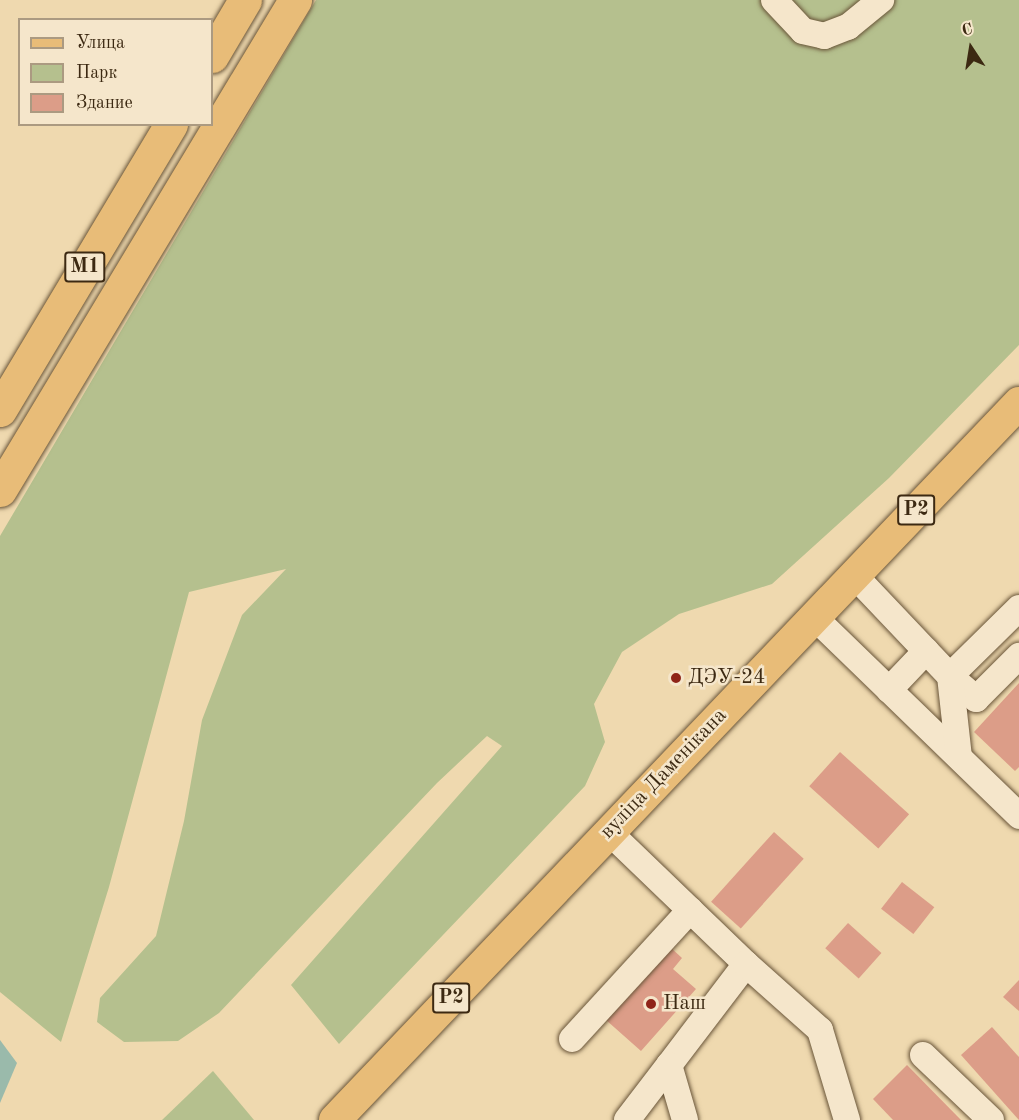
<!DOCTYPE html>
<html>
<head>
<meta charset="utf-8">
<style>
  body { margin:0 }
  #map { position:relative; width:1019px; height:1120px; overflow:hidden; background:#efd9af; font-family:"Old Standard TT",serif }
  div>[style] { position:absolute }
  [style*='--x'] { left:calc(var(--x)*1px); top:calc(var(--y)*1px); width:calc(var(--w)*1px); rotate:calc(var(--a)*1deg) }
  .green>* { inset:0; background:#b5c08e }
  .water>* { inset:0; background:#9abaab }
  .building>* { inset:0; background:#dc9d88; transform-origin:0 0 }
  .roads { filter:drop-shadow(0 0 2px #695539) drop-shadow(0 0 2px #695539) }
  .minor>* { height:26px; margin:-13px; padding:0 13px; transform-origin:13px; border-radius:13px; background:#f5e6cb }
  .major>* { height:32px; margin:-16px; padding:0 16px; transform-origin:16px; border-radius:16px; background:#e8bc78 }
  .highway>* { height:33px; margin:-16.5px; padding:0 16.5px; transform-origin:16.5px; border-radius:16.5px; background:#e8bc78 }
  .dots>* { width:16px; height:16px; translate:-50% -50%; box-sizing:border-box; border:3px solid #f5e6cb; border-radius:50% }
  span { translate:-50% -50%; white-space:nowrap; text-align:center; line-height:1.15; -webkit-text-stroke:5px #f5e6cb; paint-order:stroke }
  .shield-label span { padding:2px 4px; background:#f5e6cb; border:2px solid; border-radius:4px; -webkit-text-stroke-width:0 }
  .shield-label { font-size:20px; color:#3c2912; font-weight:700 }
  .poi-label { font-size:21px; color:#3c2912 }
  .left { translate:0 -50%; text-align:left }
  .street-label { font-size:21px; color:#3c2912 }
  .legend { position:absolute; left:18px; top:18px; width:195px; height:108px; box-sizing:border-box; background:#f5e6cb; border:2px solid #ab9a81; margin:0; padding:8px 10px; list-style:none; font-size:18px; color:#3c2912 }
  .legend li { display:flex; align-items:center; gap:12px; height:30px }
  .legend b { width:30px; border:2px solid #ab9a81 }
  .north { position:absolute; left:941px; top:18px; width:60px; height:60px; -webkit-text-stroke:4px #f5e6cb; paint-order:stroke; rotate:348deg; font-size:16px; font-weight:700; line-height:24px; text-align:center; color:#3c2912 }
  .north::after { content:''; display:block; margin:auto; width:21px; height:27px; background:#3c2912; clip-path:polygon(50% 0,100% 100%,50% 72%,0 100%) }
</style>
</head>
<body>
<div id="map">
  <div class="green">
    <div style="clip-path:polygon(316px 0,1019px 0,1019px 345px,889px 478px,772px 584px,679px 614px,622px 652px,594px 704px,605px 742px,585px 786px,339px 1044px,291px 985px,502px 746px,487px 736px,437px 783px,219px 1013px,178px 1041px,124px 1042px,97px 1022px,100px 998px,156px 936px,184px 821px,202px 720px,242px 615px,286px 569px,189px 592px,109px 887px,61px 1042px,0 992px,0 536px)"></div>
    <div style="clip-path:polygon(213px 1071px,254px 1120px,162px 1120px)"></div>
  </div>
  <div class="water">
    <div style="clip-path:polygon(0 1040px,17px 1063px,0 1103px)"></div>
  </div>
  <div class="building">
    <div style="clip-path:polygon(1019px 683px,1019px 767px,1015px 771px,974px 732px)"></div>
    <div style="left:840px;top:752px;width:93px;height:46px;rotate:42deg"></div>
    <div style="left:774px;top:832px;width:40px;height:94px;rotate:42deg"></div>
    <div style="left:902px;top:882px;width:41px;height:34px;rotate:38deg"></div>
    <div style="left:848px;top:923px;width:45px;height:34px;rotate:42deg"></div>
    <div style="clip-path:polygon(670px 947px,682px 958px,673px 969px,696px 989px,641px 1051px,606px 1020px)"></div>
    <div style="clip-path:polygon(1019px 980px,1019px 1011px,1003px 997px)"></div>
    <div style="clip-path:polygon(992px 1027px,1019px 1057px,1019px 1120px,961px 1055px)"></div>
    <div style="clip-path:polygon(907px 1065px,961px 1120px,893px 1120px,873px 1099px)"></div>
  </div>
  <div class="roads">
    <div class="minor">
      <div style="--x:774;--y:0;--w:42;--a:46.9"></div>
      <div style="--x:803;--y:31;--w:22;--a:13"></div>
      <div style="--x:824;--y:36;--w:26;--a:-21"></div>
      <div style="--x:848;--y:27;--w:43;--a:-39.3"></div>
      <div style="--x:854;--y:575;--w:139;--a:46.5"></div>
      <div style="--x:950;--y:676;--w:35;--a:41"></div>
      <div style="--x:976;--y:699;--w:61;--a:-45"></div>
      <div style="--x:814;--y:617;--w:286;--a:44.1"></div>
      <div style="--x:950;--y:676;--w:97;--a:-44.6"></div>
      <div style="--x:950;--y:676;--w:81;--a:83.7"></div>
      <div style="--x:889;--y:690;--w:54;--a:-46.5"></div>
      <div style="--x:609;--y:832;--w:190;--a:43.9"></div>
      <div style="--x:746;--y:964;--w:127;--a:127.3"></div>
      <div style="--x:669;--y:1065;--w:57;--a:73.8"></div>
      <div style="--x:746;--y:964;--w:99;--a:41.7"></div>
      <div style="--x:820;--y:1030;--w:94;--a:73.3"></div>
      <div style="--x:572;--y:1039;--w:175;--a:-47.5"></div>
      <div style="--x:923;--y:1055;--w:94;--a:43.7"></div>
      <div style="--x:627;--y:1120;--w:69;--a:-52.6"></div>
    </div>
    <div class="major">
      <div style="--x:335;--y:1120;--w:991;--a:-46.35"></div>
    </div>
    <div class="highway">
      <div style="--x:212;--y:56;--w:65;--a:-59.5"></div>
      <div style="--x:0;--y:410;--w:333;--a:-59.1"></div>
      <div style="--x:0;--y:490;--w:572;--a:-58.95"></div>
    </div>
  </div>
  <div class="dots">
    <div style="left:676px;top:678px;background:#8f2418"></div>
    <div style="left:651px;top:1004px;background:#8f2418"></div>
  </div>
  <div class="shield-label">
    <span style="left:85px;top:267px">М1</span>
    <span style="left:916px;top:510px">Р2</span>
    <span style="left:451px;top:998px">Р2</span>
  </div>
  <div class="poi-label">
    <span class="left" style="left:688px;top:678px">ДЭУ-24</span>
    <span class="left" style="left:663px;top:1004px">Наш</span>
  </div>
  <div class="street-label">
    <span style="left:664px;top:774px;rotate:-46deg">вуліца Даменікана</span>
  </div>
  <ul class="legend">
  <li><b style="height:8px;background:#e8bc78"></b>Улица</li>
  <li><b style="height:16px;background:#b5c08e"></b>Парк</li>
  <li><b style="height:16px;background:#dc9d88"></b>Здание</li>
  </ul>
  <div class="north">С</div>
</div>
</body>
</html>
